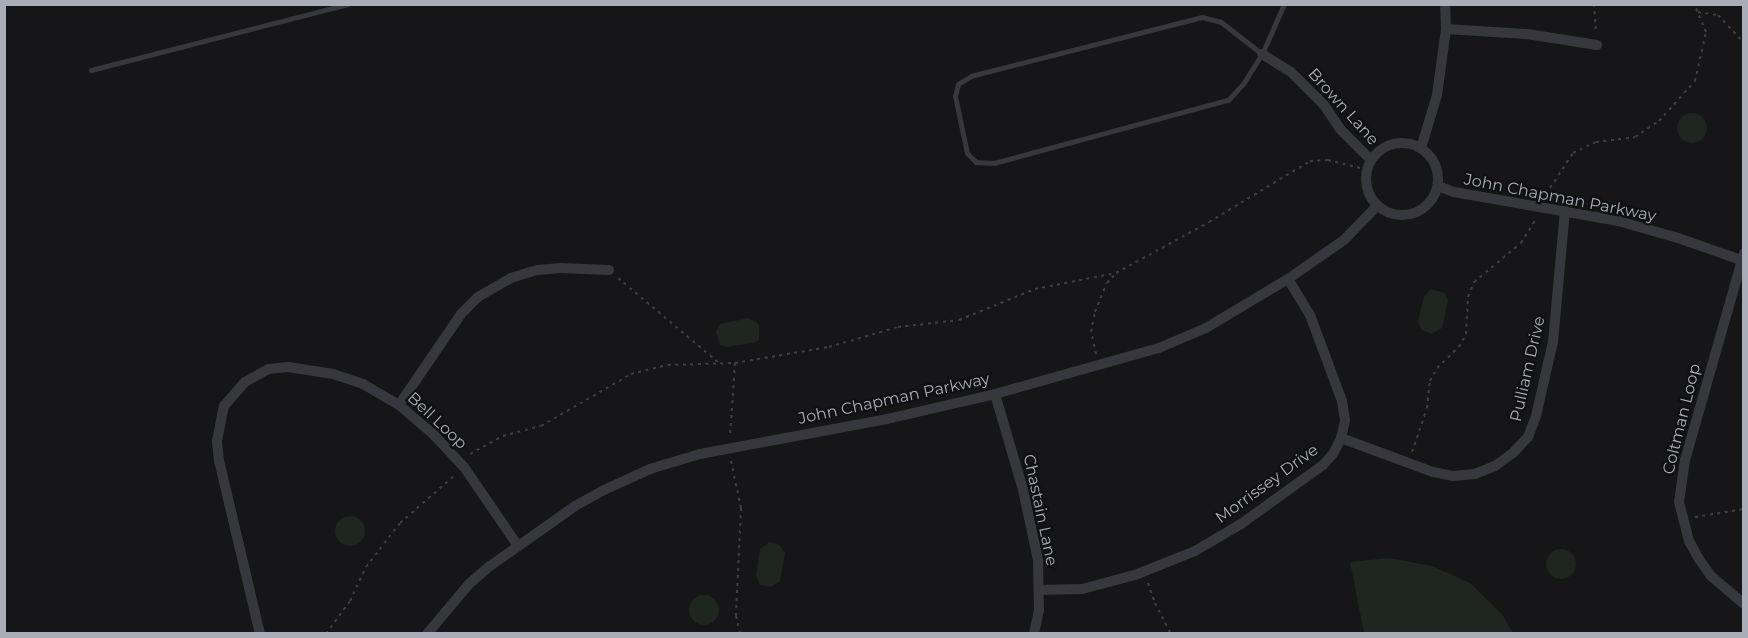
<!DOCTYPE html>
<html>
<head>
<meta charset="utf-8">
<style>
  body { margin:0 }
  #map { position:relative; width:1748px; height:638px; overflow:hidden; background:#161618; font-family:Montserrat,sans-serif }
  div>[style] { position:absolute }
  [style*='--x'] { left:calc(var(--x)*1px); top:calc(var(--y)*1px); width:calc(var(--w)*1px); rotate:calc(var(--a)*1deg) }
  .green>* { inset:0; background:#1e261f }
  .round { border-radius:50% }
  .path>* { height:2px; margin-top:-1px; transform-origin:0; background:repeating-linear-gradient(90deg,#3d3f44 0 3px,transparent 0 7.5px) }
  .service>* { height:5px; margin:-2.5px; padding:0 2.5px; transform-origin:2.5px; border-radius:2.5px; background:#37383d }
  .minor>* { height:10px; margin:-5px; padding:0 5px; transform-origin:5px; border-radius:5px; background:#37383d }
  .minor>.ring { margin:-5px; padding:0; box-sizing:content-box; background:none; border:10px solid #37383d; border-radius:50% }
  span { translate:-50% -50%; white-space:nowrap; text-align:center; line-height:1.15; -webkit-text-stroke:4.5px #111113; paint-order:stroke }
  .street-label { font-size:16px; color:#a8adb8 }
  .frame { position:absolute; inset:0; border:6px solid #a8adb8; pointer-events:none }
</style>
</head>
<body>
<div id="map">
  <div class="green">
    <div class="round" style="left:1677px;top:113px;width:30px;height:30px"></div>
    <div style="clip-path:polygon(1431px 289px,1445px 293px,1448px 301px,1442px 328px,1432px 334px,1422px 330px,1418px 322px,1424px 296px)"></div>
    <div style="clip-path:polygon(749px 318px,759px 325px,759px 340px,753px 343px,726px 347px,720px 345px,716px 332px,720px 324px)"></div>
    <div class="round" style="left:335px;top:516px;width:30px;height:30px"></div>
    <div style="clip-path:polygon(769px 542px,780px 545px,785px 553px,780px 581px,771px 587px,760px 585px,756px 576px,760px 549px)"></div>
    <div class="round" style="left:1546px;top:549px;width:30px;height:30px"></div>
    <div style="clip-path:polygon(1389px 558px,1432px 566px,1470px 583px,1502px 614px,1513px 633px,1364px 633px,1350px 562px)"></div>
    <div class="round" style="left:689px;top:595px;width:30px;height:30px"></div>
  </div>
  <div class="path">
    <div style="--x:1594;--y:4;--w:29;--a:86"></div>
    <div style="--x:1698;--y:12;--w:20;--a:9"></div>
    <div style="--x:1718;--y:15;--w:38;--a:47"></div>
    <div style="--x:1546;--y:194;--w:49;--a:-56.6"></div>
    <div style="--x:1573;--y:153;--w:25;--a:-26"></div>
    <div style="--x:1596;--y:142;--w:39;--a:-7"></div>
    <div style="--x:1635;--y:137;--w:29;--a:-34"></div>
    <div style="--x:1659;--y:121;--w:54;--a:-48"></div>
    <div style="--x:1695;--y:81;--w:50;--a:-77.3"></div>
    <div style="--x:1706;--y:32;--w:30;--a:-113"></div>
    <div style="--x:618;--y:278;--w:132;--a:40.1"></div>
    <div style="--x:1096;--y:354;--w:23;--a:-103"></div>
    <div style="--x:1091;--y:332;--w:20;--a:-79"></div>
    <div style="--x:1095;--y:312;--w:31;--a:-68"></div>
    <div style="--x:1107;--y:283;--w:13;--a:-48"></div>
    <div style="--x:735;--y:363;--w:95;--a:-9.7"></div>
    <div style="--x:829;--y:347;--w:72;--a:-16.2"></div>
    <div style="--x:898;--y:327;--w:61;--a:-6.5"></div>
    <div style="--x:959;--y:320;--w:82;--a:-22.2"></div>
    <div style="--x:1035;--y:289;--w:83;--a:-11.2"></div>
    <div style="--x:1116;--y:273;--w:106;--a:-28.7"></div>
    <div style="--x:1209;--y:222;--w:118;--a:-31.1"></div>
    <div style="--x:1310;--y:161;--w:18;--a:-3"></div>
    <div style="--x:1328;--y:160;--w:34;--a:14"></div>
    <div style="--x:1412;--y:452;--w:46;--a:-71.2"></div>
    <div style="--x:1427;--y:408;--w:27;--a:-84"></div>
    <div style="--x:1430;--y:381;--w:15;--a:-62"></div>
    <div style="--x:1437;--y:368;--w:30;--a:-44"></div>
    <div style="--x:1459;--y:347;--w:15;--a:-62"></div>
    <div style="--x:1466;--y:334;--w:37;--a:-87"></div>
    <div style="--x:1468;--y:297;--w:16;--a:-68"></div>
    <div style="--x:1474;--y:282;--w:61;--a:-39.7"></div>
    <div style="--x:1521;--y:243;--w:28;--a:-58"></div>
    <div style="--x:470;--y:454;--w:38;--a:-29"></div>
    <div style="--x:503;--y:436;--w:39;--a:-15"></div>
    <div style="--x:541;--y:426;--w:104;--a:-30"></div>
    <div style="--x:631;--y:374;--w:38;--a:-14"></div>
    <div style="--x:668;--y:365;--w:67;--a:-1.7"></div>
    <div style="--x:735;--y:363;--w:74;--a:93.9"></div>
    <div style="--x:731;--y:461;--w:48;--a:78"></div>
    <div style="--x:741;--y:508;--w:108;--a:92.7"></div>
    <div style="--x:736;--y:616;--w:18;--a:77"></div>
    <div style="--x:1695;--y:517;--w:50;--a:-9.3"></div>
    <div style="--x:1148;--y:583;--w:21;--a:71"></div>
    <div style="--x:1155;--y:603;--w:35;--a:63"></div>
    <div style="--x:326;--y:634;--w:41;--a:-54"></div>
    <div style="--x:350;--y:601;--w:38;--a:-65"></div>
    <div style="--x:366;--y:567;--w:56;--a:-52.3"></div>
    <div style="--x:400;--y:523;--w:73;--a:-41.1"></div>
  </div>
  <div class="service">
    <div style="--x:1262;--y:54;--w:52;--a:-142"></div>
    <div style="--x:1221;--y:22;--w:20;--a:-165"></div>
    <div style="--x:1202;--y:17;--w:238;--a:165.7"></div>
    <div style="--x:971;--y:76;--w:15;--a:148"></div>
    <div style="--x:958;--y:84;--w:12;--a:104"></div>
    <div style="--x:955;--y:96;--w:58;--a:78.1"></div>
    <div style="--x:967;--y:153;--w:13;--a:45"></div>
    <div style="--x:976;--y:162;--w:18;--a:3"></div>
    <div style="--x:994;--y:163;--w:242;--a:-15.1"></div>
    <div style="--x:1228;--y:100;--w:22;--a:-47"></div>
    <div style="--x:1243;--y:84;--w:36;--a:-58"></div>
    <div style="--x:1262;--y:54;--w:55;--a:-66.3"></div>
    <div style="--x:91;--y:70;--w:265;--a:-14.4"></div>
  </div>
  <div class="minor">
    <div style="--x:1446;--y:29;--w:81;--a:3.5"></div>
    <div style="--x:1527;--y:34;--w:71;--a:8.9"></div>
    <div style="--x:1262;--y:54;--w:34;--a:32"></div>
    <div style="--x:1291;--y:72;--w:47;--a:45"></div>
    <div style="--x:1324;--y:105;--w:30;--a:56"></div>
    <div style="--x:1341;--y:130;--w:42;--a:45"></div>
    <div class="ring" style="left:1366px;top:143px;width:62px;height:62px"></div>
    <div style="--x:1421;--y:148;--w:55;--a:-73.2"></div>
    <div style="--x:1437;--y:95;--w:67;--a:-82.2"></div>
    <div style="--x:1446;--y:29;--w:25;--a:-92"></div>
    <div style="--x:1438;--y:186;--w:17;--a:21"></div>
    <div style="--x:1454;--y:192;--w:167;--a:10"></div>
    <div style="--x:1618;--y:221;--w:62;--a:15.8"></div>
    <div style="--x:1678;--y:238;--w:70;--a:19.2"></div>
    <div style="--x:1744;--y:253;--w:215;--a:105.9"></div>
    <div style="--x:1685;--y:460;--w:42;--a:98.1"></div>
    <div style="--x:1679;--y:502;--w:40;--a:75.6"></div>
    <div style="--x:1689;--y:541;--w:21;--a:61"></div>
    <div style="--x:1699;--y:559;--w:21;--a:55"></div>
    <div style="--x:1711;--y:576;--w:43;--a:40.3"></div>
    <div style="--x:995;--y:394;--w:100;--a:73.7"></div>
    <div style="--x:1023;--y:490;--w:72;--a:77.9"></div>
    <div style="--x:1038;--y:560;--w:50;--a:88.9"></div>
    <div style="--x:1039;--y:610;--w:25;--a:102"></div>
    <div style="--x:399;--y:405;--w:110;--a:-55.7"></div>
    <div style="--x:461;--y:314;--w:24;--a:-45"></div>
    <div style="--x:478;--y:297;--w:38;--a:-30"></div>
    <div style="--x:511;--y:278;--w:28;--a:-17"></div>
    <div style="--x:538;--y:270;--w:22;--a:-5"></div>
    <div style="--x:560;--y:268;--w:49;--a:2.3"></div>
    <div style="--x:1341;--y:438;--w:98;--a:20.3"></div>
    <div style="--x:1433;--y:472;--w:20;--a:11"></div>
    <div style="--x:1453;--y:476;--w:22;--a:-5"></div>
    <div style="--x:1475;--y:474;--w:22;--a:-22"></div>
    <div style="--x:1495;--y:466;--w:22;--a:-36"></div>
    <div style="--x:1513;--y:453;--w:22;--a:-47"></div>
    <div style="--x:1528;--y:437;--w:22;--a:-69"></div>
    <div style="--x:1536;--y:416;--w:76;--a:-77.1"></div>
    <div style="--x:1553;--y:342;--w:132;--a:-84.8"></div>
    <div style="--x:1039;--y:590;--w:43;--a:-1.3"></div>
    <div style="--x:1082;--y:589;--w:55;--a:-14.8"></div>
    <div style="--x:1135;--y:575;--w:65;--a:-21.8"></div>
    <div style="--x:1195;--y:551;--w:53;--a:-30.4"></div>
    <div style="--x:1241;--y:524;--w:101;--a:-35.7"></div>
    <div style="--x:1323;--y:465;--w:15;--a:-48"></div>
    <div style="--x:1333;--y:454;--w:18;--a:-63"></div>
    <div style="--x:1341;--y:438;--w:18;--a:-77"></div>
    <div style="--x:1345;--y:420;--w:19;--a:-99"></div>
    <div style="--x:1342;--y:401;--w:92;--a:-110.4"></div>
    <div style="--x:1310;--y:315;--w:42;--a:-121.4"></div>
    <div style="--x:260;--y:634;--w:178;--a:-103.3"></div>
    <div style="--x:219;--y:461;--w:20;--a:-96"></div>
    <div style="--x:217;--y:441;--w:36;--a:-79"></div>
    <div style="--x:224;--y:406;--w:32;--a:-49"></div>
    <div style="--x:245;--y:382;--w:26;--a:-29"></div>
    <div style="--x:268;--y:369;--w:20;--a:-6"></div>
    <div style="--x:288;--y:367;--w:46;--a:8.8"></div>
    <div style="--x:333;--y:374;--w:32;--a:18"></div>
    <div style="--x:363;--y:384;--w:42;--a:30.3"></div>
    <div style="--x:399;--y:405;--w:45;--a:40.5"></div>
    <div style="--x:433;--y:434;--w:45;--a:46.8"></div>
    <div style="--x:464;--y:467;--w:96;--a:55.6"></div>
    <div style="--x:427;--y:634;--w:65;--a:-50"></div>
    <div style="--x:469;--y:584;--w:28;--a:-41"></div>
    <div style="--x:490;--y:566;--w:104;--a:-35.2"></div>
    <div style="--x:575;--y:506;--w:33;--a:-29"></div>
    <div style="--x:604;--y:490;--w:51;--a:-24.5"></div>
    <div style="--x:650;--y:469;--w:52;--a:-16.7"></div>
    <div style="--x:700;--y:454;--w:190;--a:-10.6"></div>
    <div style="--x:887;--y:419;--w:111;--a:-13"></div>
    <div style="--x:995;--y:394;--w:170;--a:-15.7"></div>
    <div style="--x:1159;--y:348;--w:51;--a:-23.1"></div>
    <div style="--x:1206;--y:328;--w:96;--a:-30.9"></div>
    <div style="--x:1288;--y:279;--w:68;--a:-34.9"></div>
    <div style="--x:1344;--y:240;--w:47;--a:-45.9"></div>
  </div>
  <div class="street-label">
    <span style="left:1343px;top:107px;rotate:48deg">Brown Lane</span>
    <span style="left:1560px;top:198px;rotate:11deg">John Chapman Parkway</span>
    <span style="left:1528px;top:369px;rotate:-77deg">Pulliam Drive</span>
    <span style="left:894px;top:399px;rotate:-12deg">John Chapman Parkway</span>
    <span style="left:1682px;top:419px;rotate:-76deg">Coltman Loop</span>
    <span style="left:437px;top:421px;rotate:43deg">Bell Loop</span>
    <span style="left:1267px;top:484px;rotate:-36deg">Morrissey Drive</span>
    <span style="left:1040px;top:510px;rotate:78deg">Chastain Lane</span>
  </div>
  <div class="frame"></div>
</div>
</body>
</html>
